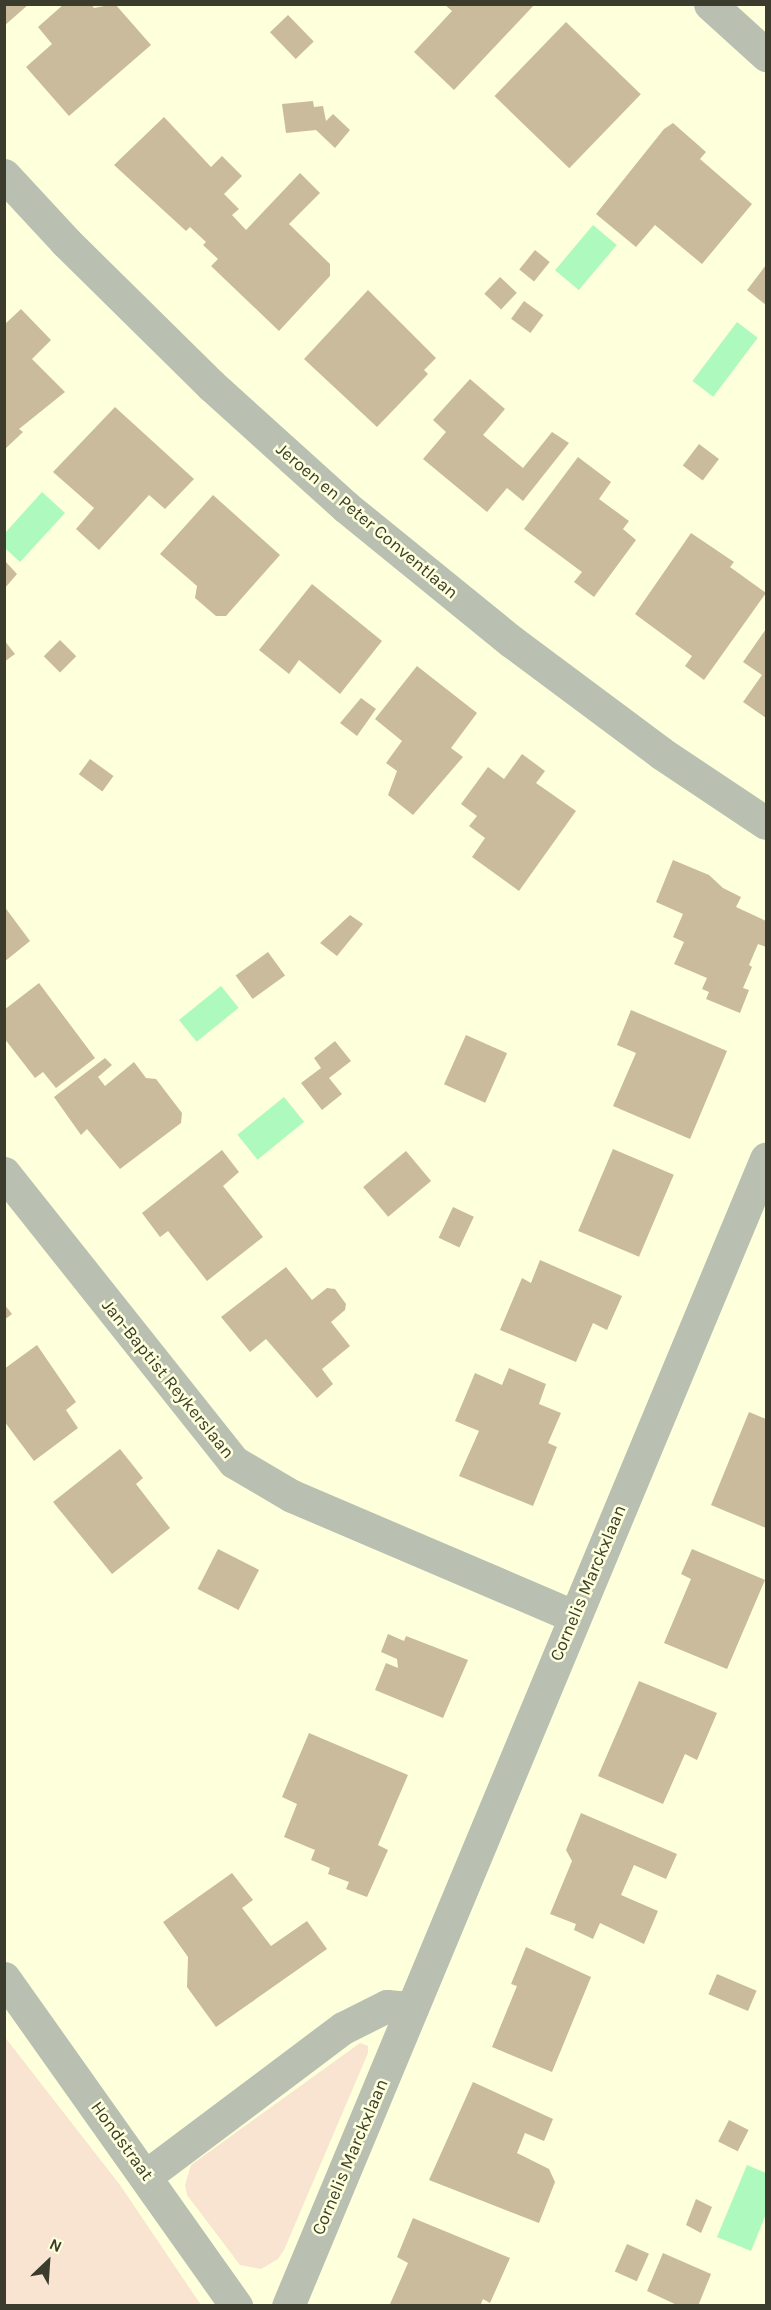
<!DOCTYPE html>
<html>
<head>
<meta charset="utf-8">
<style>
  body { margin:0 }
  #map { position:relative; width:771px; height:2310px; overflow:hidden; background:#feffdb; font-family:Karla,sans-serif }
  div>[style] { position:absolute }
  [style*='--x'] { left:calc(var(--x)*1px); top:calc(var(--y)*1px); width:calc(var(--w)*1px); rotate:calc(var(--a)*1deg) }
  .green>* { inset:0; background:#f8e4d1 }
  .water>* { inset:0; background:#aef9bd; transform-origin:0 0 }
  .building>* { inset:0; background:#cabb9c; transform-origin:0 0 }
  .minor>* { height:33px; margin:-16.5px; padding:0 16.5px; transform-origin:16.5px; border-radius:16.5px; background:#b9c0b2 }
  span { translate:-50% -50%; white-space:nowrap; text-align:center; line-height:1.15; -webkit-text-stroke:5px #feffdb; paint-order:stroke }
  .street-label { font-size:18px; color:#3c3c2e }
  .frame { position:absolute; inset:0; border:6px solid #3c3c2e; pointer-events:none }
  .north { position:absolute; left:18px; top:2232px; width:60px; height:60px; -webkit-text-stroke:4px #feffdb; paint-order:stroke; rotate:25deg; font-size:16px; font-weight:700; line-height:24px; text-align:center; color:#3c3c2e }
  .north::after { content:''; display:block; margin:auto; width:21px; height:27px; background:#3c3c2e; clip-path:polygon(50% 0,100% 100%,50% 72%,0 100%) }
</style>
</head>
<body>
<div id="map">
  <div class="green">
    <div style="clip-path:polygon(4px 2036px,120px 2185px,201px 2305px,5px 2305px)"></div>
    <div style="clip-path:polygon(360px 2043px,368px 2046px,368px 2053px,284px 2250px,278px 2259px,261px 2269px,240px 2265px,187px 2195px,185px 2185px,191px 2165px)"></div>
  </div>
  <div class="water">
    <div style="left:593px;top:225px;width:31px;height:59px;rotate:40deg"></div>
    <div style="left:737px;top:322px;width:26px;height:74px;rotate:37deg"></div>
    <div style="clip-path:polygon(42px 492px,65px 513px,20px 562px,5px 548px,5px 533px)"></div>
    <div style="left:221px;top:986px;width:28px;height:54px;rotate:51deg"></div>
    <div style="left:284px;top:1097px;width:32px;height:60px;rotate:51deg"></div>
    <div style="clip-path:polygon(747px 2165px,766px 2173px,766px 2214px,751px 2251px,717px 2237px)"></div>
  </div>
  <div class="building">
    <div style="clip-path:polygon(4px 4px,29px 4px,4px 26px)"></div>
    <div style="clip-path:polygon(64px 4px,91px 4px,94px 8px,115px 4px,151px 45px,69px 116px,26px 67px,52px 44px,38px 27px)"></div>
    <div style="clip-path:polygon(444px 4px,535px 4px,454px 90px,414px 52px,452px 11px)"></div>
    <div style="left:288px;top:15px;width:37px;height:25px;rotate:46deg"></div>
    <div style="left:566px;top:22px;width:104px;height:103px;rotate:44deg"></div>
    <div style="clip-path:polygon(313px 101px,314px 107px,323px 106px,326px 121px,333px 114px,350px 130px,335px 148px,316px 130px,286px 133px,282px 104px)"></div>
    <div style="clip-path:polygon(164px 117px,211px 167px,222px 156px,242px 176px,224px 194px,239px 209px,232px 215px,246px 230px,300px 173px,320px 193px,289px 224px,330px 264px,330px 276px,279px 331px,211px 266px,218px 259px,203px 245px,206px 242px,190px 227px,186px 231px,114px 165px)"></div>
    <div style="clip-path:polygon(673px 123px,706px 152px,700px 159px,752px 204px,702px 264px,655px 225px,636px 247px,596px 214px,664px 129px)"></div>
    <div style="left:535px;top:250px;width:19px;height:25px;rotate:39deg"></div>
    <div style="clip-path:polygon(766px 265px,766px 305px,747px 290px)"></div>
    <div style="left:500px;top:277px;width:23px;height:23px;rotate:43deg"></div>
    <div style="clip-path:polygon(368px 290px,436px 358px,424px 370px,428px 374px,377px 427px,304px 359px)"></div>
    <div style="left:524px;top:301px;width:24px;height:22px;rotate:36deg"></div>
    <div style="clip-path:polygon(21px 309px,51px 340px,32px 359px,65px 392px,19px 429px,23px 432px,4px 450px,4px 325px)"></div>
    <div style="clip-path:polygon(470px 379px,505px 409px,483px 435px,523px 468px,552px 432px,569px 443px,523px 501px,507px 488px,487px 512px,423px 459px,446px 432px,433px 420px)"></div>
    <div style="clip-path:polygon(115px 407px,194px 479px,165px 509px,149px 495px,99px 550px,76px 529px,94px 508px,53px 472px)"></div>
    <div style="left:699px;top:444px;width:25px;height:27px;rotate:37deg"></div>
    <div style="clip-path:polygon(578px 457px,611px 482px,599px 499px,629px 521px,623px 529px,636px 540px,594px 597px,574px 582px,582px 572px,524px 529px)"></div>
    <div style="clip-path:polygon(213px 495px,280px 555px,226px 616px,216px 616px,195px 598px,197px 586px,160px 554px)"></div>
    <div style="clip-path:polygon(691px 533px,734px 562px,730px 567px,766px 593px,704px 680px,685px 666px,692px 656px,635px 614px)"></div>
    <div style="clip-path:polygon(5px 561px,17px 574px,5px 588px)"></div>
    <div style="clip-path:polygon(312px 584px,382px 641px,340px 694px,299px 660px,289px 674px,259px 650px)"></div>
    <div style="clip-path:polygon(766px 629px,766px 718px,743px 702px,762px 675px,743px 662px)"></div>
    <div style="clip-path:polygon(4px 640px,15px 654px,4px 662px)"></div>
    <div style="left:60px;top:640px;width:23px;height:23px;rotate:45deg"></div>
    <div style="clip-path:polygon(417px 666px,477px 713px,451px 748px,463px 757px,413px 815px,388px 795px,397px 771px,386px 763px,402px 741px,375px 719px)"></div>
    <div style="clip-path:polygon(361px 698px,376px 709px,357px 736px,340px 723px)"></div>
    <div style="clip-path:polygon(522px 754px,545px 771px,536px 783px,576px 811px,519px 891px,472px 857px,485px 838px,469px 826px,477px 816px,461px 804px,488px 767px,504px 779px)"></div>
    <div style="left:90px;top:759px;width:29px;height:19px;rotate:36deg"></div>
    <div style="clip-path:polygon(673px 860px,709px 875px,723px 888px,741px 897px,736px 907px,766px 921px,766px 947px,758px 944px,749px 965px,752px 967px,743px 988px,749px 990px,740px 1013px,706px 999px,709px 992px,702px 989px,707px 978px,674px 964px,684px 942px,673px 937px,683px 914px,656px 902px)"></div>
    <div style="clip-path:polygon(4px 906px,30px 941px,4px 962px)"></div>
    <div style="clip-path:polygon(350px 915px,363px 924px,337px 956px,320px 943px)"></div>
    <div style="left:268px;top:952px;width:29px;height:40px;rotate:54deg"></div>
    <div style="clip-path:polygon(39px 983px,95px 1058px,56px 1088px,43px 1072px,35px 1078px,4px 1038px,4px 1010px)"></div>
    <div style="clip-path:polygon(631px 1010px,727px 1051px,690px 1139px,613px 1106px,636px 1053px,617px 1045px)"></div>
    <div style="left:466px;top:1035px;width:45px;height:54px;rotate:24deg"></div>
    <div style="clip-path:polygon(335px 1041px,351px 1061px,329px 1078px,342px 1094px,322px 1110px,301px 1083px,321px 1068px,314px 1058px)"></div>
    <div style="clip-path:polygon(105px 1058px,112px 1065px,98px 1077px,105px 1086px,134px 1062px,146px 1078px,156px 1079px,182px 1113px,181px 1123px,120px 1169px,87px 1129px,81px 1135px,54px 1097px)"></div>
    <div style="left:613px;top:1149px;width:66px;height:89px;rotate:23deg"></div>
    <div style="clip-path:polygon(222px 1150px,239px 1172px,223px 1186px,263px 1237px,207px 1281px,168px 1231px,160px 1237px,142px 1213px)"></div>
    <div style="left:406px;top:1151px;width:39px;height:56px;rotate:50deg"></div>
    <div style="left:453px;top:1207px;width:23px;height:34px;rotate:25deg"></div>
    <div style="clip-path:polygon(540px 1260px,622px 1296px,607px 1330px,593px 1323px,576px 1362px,500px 1330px,522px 1278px,531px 1283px)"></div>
    <div style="clip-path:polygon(286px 1267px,312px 1300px,327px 1288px,335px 1289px,346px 1304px,345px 1310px,331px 1322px,350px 1346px,322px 1369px,333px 1384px,317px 1398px,266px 1339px,250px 1352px,221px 1317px)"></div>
    <div style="clip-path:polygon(4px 1304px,12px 1314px,4px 1320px)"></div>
    <div style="clip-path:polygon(37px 1345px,76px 1402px,66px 1410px,78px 1428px,34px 1461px,4px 1421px,4px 1369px)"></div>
    <div style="clip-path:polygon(509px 1368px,546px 1384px,539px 1404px,561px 1413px,548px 1443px,557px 1447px,533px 1506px,459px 1476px,479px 1431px,455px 1421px,475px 1373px,502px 1385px)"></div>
    <div style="clip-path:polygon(749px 1412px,766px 1419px,766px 1528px,711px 1505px)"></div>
    <div style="clip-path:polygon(120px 1449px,143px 1478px,136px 1484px,170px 1528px,112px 1574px,53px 1502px)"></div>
    <div style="left:218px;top:1549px;width:46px;height:45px;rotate:27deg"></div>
    <div style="clip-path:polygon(692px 1549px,765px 1580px,727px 1669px,664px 1643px,691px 1579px,681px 1574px)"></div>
    <div style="clip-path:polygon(388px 1634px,404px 1641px,406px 1636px,468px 1660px,443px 1718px,375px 1690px,386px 1663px,398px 1668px,397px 1659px,381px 1652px)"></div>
    <div style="clip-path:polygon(639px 1681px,717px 1713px,697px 1760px,685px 1754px,663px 1804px,598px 1776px)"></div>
    <div style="clip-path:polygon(309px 1733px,408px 1775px,378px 1845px,388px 1850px,367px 1897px,346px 1889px,349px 1882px,328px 1874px,330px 1868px,311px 1860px,315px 1850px,284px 1837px,297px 1804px,282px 1797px)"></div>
    <div style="clip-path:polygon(581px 1813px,677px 1854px,666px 1879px,634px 1865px,621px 1895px,658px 1911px,644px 1944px,600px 1923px,593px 1939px,574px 1930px,576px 1924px,550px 1914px,572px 1861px,566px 1850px)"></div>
    <div style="clip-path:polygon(232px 1873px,253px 1900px,242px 1908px,271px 1946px,307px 1921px,327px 1949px,216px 2027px,187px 1987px,188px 1957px,163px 1922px)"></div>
    <div style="clip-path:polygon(526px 1947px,591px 1977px,552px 2072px,492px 2047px,517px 1986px,511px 1984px)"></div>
    <div style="left:717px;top:1974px;width:43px;height:22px;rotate:23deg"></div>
    <div style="clip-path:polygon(473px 2082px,553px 2119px,544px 2141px,525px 2133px,517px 2153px,549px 2169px,555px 2182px,539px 2223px,429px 2180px)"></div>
    <div style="left:729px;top:2120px;width:22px;height:24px;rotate:27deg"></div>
    <div style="clip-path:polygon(696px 2199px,712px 2207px,701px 2233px,686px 2225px)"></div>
    <div style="clip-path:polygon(413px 2218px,510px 2258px,490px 2303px,483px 2299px,480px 2306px,390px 2304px,408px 2263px,397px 2257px)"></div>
    <div style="left:627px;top:2244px;width:24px;height:30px;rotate:24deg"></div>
    <div style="clip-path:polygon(663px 2253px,711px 2274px,698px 2306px,679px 2306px,647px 2291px)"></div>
  </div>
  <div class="minor">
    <div style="--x:710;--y:4;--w:76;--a:42.3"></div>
    <div style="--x:4;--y:175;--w:91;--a:47.2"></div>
    <div style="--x:66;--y:242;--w:204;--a:44.6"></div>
    <div style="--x:211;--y:385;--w:182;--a:42.1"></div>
    <div style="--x:346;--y:507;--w:213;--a:39.1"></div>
    <div style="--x:511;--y:641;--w:187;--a:36.7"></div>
    <div style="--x:661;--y:753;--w:126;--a:33.7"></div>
    <div style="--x:4;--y:1173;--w:369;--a:51.5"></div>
    <div style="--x:234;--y:1462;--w:67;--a:30.4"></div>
    <div style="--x:292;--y:1496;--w:306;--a:23.1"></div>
    <div style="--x:4;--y:1978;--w:402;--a:54.7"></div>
    <div style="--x:147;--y:2175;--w:245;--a:-36.9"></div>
    <div style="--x:343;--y:2028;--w:49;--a:-26.6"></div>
    <div style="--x:387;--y:2006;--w:25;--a:5"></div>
    <div style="--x:288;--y:2306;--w:1243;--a:-67.38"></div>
  </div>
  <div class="street-label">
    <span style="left:367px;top:521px;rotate:40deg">Jeroen en Peter Conventlaan</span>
    <span style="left:168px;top:1379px;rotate:51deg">Jan-Baptist Reykerslaan</span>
    <span style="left:588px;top:1583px;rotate:-67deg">Cornelis Marckxlaan</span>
    <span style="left:122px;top:2141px;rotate:54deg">Hondstraat</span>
    <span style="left:350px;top:2157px;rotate:-67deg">Cornelis Marckxlaan</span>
  </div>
  <div class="frame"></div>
  <div class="north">N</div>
</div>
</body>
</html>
